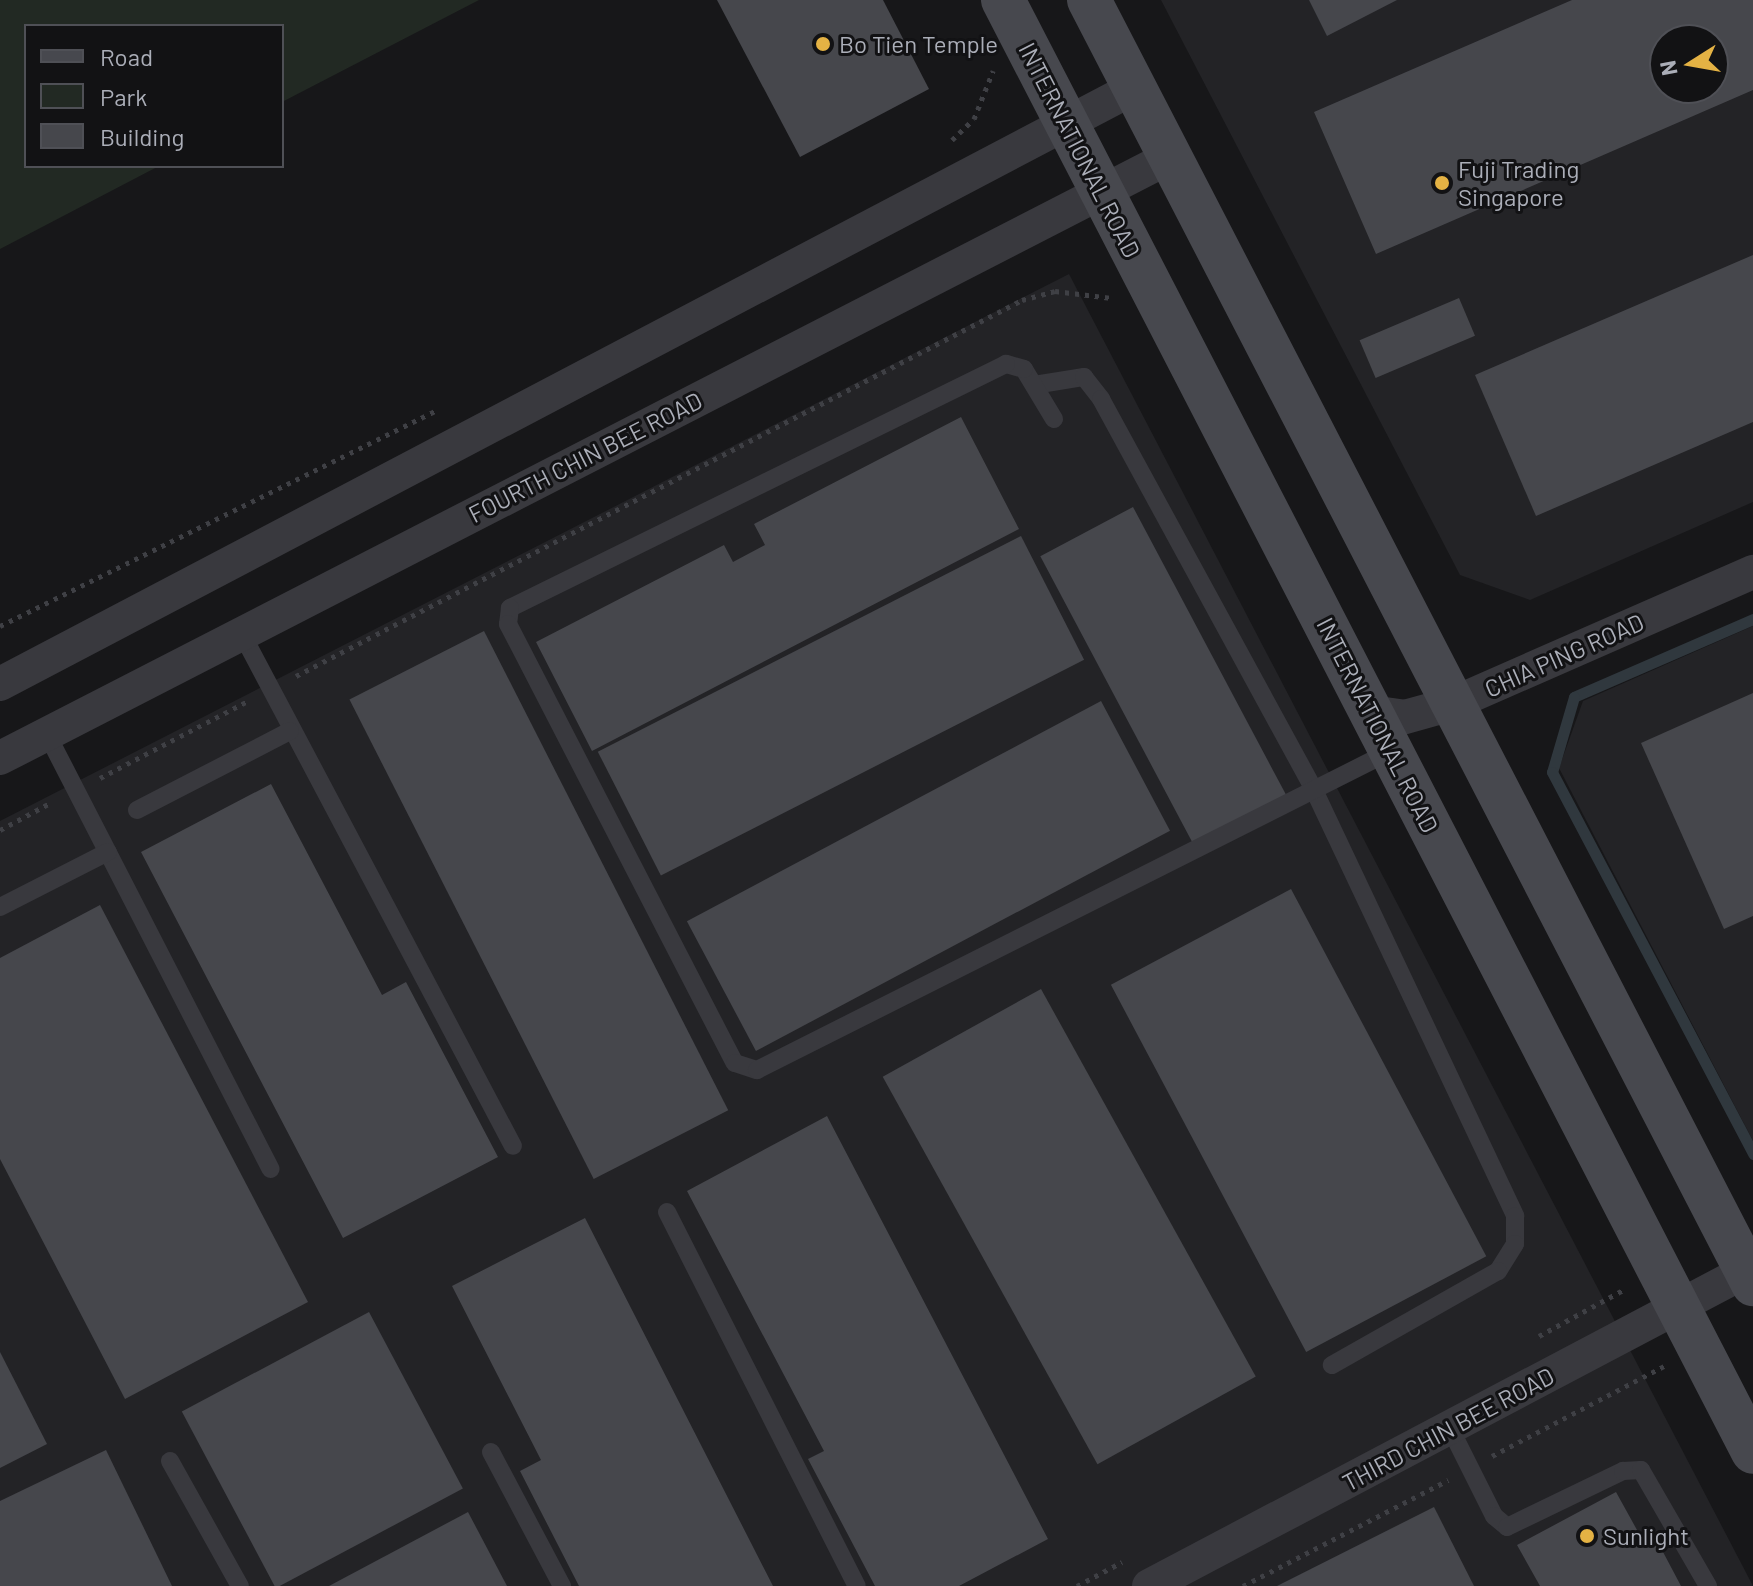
<!DOCTYPE html>
<html>
<head>
<meta charset="utf-8">
<style>
  body { margin:0 }
  #map { position:relative; width:1753px; height:1586px; overflow:hidden; background:#171719; font-family:Barlow,sans-serif }
  div>[style] { position:absolute }
  [style*='--x'] { left:calc(var(--x)*1px); top:calc(var(--y)*1px); width:calc(var(--w)*1px); rotate:calc(var(--a)*1deg) }
  .built>* { inset:0; background:#232326 }
  .green>* { inset:0; background:#222923 }
  .stream>* { height:11px; margin:-5.5px; padding:0 5.5px; transform-origin:5.5px; border-radius:5.5px; background:#30383e }
  .building>* { inset:0; background:#46474c; transform-origin:0 0 }
  .path>* { height:5px; margin-top:-2.5px; transform-origin:0; background:repeating-linear-gradient(90deg,#3f4045 0 4px,transparent 0 10px) }
  .service>* { height:18px; margin:-9px; padding:0 9px; transform-origin:9px; border-radius:9px; background:#39393e }
  .minor>* { height:34px; margin:-17px; padding:0 17px; transform-origin:17px; border-radius:17px; background:#39393e }
  .secondary>* { height:44px; margin:-22px; padding:0 22px; transform-origin:22px; border-radius:22px; background:#47484e }
  .dots>* { width:22px; height:22px; translate:-50% -50%; box-sizing:border-box; border:4px solid #121214; border-radius:50% }
  span { translate:-50% -50%; white-space:nowrap; text-align:center; line-height:1.15; -webkit-text-stroke:6px #121214; paint-order:stroke }
  .poi-label { font-size:24px; color:#abaeb8 }
  .left { translate:0 -50%; text-align:left }
  .street-label { font-size:24px; color:#abaeb8 }
  .legend { position:absolute; left:24px; top:24px; width:260px; height:144px; box-sizing:border-box; background:#121214; border:2px solid #4f5056; margin:0; padding:10px 14px; list-style:none; font-size:24px; color:#abaeb8 }
  .legend li { display:flex; align-items:center; gap:16px; height:40px }
  .legend b { width:40px; border:2px solid #4f5056 }
  .north { position:absolute; left:1649px; top:24px; width:80px; height:80px; box-sizing:border-box; background:#121214; border:2px solid #4f5056; border-radius:50%; rotate:259deg; font-size:22px; font-weight:700; line-height:32px; text-align:center; color:#abaeb8 }
  .north::after { content:''; display:block; margin:auto; width:28px; height:36px; background:#e4b244; clip-path:polygon(50% 0,100% 100%,50% 72%,0 100%) }
</style>
</head>
<body>
<div id="map">
  <div class="built">
    <div style="clip-path:polygon(evenodd,1161px 0,1753px 0,1753px 502px,1530px 600px,1460px 575px,1161px 0,1665px 40px,1713px 40px,1713px 88px,1665px 88px,1665px 40px)"></div>
    <div style="clip-path:polygon(1069px 274px,1753px 1586px,0 1586px,0 821px)"></div>
    <div style="clip-path:polygon(1753px 626px,1753px 1141px,1559px 768px,1583px 701px)"></div>
  </div>
  <div class="green">
    <div style="clip-path:polygon(0 0,479px 0,282px 102px,282px 26px,26px 26px,26px 166px,159px 166px,0 249px)"></div>
  </div>
  <div class="stream">
    <div style="--x:1753;--y:619;--w:195;--a:156.5"></div>
    <div style="--x:1574;--y:697;--w:78;--a:106.3"></div>
    <div style="--x:1552;--y:772;--w:432;--a:62.2"></div>
  </div>
  <div class="building">
    <div style="clip-path:polygon(717px 0,883px 0,929px 89px,800px 157px)"></div>
    <div style="clip-path:polygon(1309px 0,1397px 0,1327px 36px)"></div>
    <div style="clip-path:polygon(evenodd,1572px 0,1753px 0,1753px 90px,1376px 254px,1314px 112px,1572px 0,1665px 40px,1713px 40px,1713px 88px,1665px 88px,1665px 40px)"></div>
    <div style="clip-path:polygon(1753px 255px,1753px 422px,1536px 516px,1475px 375px)"></div>
    <div style="left:1459px;top:298px;width:41px;height:108px;rotate:67deg"></div>
    <div style="clip-path:polygon(961px 417px,1019px 529px,592px 751px,536px 642px,724px 545px,733px 562px,765px 545px,754px 524px)"></div>
    <div style="left:1133px;top:507px;width:330px;height:105px;rotate:62deg"></div>
    <div style="left:1021px;top:536px;width:139px;height:475px;rotate:63deg"></div>
    <div style="left:484px;top:631px;width:538px;height:151px;rotate:63deg"></div>
    <div style="clip-path:polygon(1753px 693px,1753px 916px,1724px 929px,1641px 743px)"></div>
    <div style="left:1101px;top:701px;width:147px;height:469px;rotate:62deg"></div>
    <div style="clip-path:polygon(271px 784px,382px 995px,406px 982px,498px 1157px,343px 1238px,141px 852px)"></div>
    <div style="left:1291px;top:889px;width:416px;height:204px;rotate:62deg"></div>
    <div style="clip-path:polygon(100px 905px,308px 1302px,125px 1399px,0 1159px,0 958px)"></div>
    <div style="left:1041px;top:989px;width:443px;height:181px;rotate:61deg"></div>
    <div style="clip-path:polygon(827px 1116px,1048px 1539px,959px 1586px,875px 1586px,808px 1459px,824px 1451px,687px 1191px)"></div>
    <div style="clip-path:polygon(585px 1218px,773px 1586px,579px 1586px,520px 1471px,541px 1460px,452px 1286px)"></div>
    <div style="left:369px;top:1312px;width:200px;height:212px;rotate:62deg"></div>
    <div style="clip-path:polygon(0 1352px,47px 1444px,0 1468px)"></div>
    <div style="clip-path:polygon(106px 1450px,172px 1586px,0 1586px,0 1501px)"></div>
    <div style="clip-path:polygon(1616px 1492px,1642px 1539px,1653px 1533px,1681px 1586px,1540px 1586px,1517px 1545px)"></div>
    <div style="clip-path:polygon(1434px 1507px,1474px 1586px,1277px 1586px)"></div>
    <div style="clip-path:polygon(468px 1512px,507px 1586px,329px 1586px)"></div>
  </div>
  <div class="path">
    <div style="--x:952;--y:140;--w:30;--a:-44"></div>
    <div style="--x:974;--y:119;--w:52;--a:-68.4"></div>
    <div style="--x:0;--y:626;--w:487;--a:-26.3"></div>
    <div style="--x:296;--y:676;--w:818;--a:-27.38"></div>
    <div style="--x:1022;--y:300;--w:34;--a:-15"></div>
    <div style="--x:1055;--y:291;--w:57;--a:7"></div>
    <div style="--x:100;--y:778;--w:167;--a:-27.5"></div>
    <div style="--x:0;--y:830;--w:59;--a:-28.3"></div>
    <div style="--x:1539;--y:1336;--w:98;--a:-28.7"></div>
    <div style="--x:1492;--y:1456;--w:194;--a:-27.6"></div>
    <div style="--x:1077;--y:1586;--w:51;--a:-28.1"></div>
    <div style="--x:1243;--y:1586;--w:231;--a:-27.3"></div>
  </div>
  <div class="service">
    <div style="--x:1034;--y:385;--w:51;--a:-9.1"></div>
    <div style="--x:1084;--y:377;--w:28;--a:52"></div>
    <div style="--x:1101;--y:399;--w:445;--a:61.4"></div>
    <div style="--x:1314;--y:790;--w:471;--a:64.7"></div>
    <div style="--x:1515;--y:1216;--w:28;--a:90"></div>
    <div style="--x:1515;--y:1244;--w:32;--a:122"></div>
    <div style="--x:1498;--y:1271;--w:191;--a:150.5"></div>
    <div style="--x:1054;--y:419;--w:58;--a:-121"></div>
    <div style="--x:1024;--y:369;--w:19;--a:-164"></div>
    <div style="--x:1006;--y:364;--w:553;--a:153.81"></div>
    <div style="--x:510;--y:608;--w:16;--a:97"></div>
    <div style="--x:508;--y:624;--w:494;--a:62.7"></div>
    <div style="--x:735;--y:1063;--w:23;--a:18"></div>
    <div style="--x:757;--y:1070;--w:710;--a:-26.71"></div>
    <div style="--x:242;--y:634;--w:579;--a:62.11"></div>
    <div style="--x:47;--y:734;--w:489;--a:62.8"></div>
    <div style="--x:137;--y:810;--w:172;--a:-27.3"></div>
    <div style="--x:0;--y:907;--w:121;--a:-27"></div>
    <div style="--x:667;--y:1212;--w:419;--a:63.1"></div>
    <div style="--x:1450;--y:1428;--w:98;--a:63.4"></div>
    <div style="--x:1494;--y:1516;--w:17;--a:40"></div>
    <div style="--x:1507;--y:1527;--w:129;--a:-25.8"></div>
    <div style="--x:1623;--y:1471;--w:18;--a:-3"></div>
    <div style="--x:1641;--y:1470;--w:134;--a:60"></div>
    <div style="--x:491;--y:1452;--w:152;--a:62.1"></div>
    <div style="--x:170;--y:1461;--w:143;--a:60.8"></div>
  </div>
  <div class="minor">
    <div style="--x:0;--y:684;--w:1281;--a:-27.73"></div>
    <div style="--x:1371;--y:712;--w:34;--a:8"></div>
    <div style="--x:1405;--y:717;--w:49;--a:-15.5"></div>
    <div style="--x:1452;--y:704;--w:329;--a:-23.7"></div>
    <div style="--x:0;--y:758;--w:1315;--a:-27.19"></div>
    <div style="--x:1149;--y:1586;--w:675;--a:-27.82"></div>
  </div>
  <div class="secondary">
    <div style="--x:1003;--y:0;--w:1634;--a:62.68"></div>
    <div style="--x:1089;--y:0;--w:1446;--a:62.65"></div>
  </div>
  <div class="dots">
    <div style="left:823px;top:44px;background:#e4b244"></div>
    <div style="left:1442px;top:183px;background:#e4b244"></div>
    <div style="left:1587px;top:1536px;background:#e4b244"></div>
  </div>
  <div class="poi-label">
    <span class="left" style="left:839px;top:44px">Bo Tien Temple</span>
    <span class="left" style="left:1458px;top:183px">Fuji Trading<br>Singapore</span>
    <span class="left" style="left:1603px;top:1536px">Sunlight</span>
  </div>
  <div class="street-label">
    <span style="left:1080px;top:150px;rotate:63deg">INTERNATIONAL ROAD</span>
    <span style="left:585px;top:457px;rotate:-27deg">FOURTH CHIN BEE ROAD</span>
    <span style="left:1564px;top:655px;rotate:-24deg">CHIA PING ROAD</span>
    <span style="left:1378px;top:725px;rotate:63deg">INTERNATIONAL ROAD</span>
    <span style="left:1448px;top:1429px;rotate:-28deg">THIRD CHIN BEE ROAD</span>
  </div>
  <ul class="legend">
  <li><b style="height:10px;background:#47484e"></b>Road</li>
  <li><b style="height:22px;background:#222923"></b>Park</li>
  <li><b style="height:22px;background:#46474c"></b>Building</li>
  </ul>
  <div class="north">N</div>
</div>
</body>
</html>
